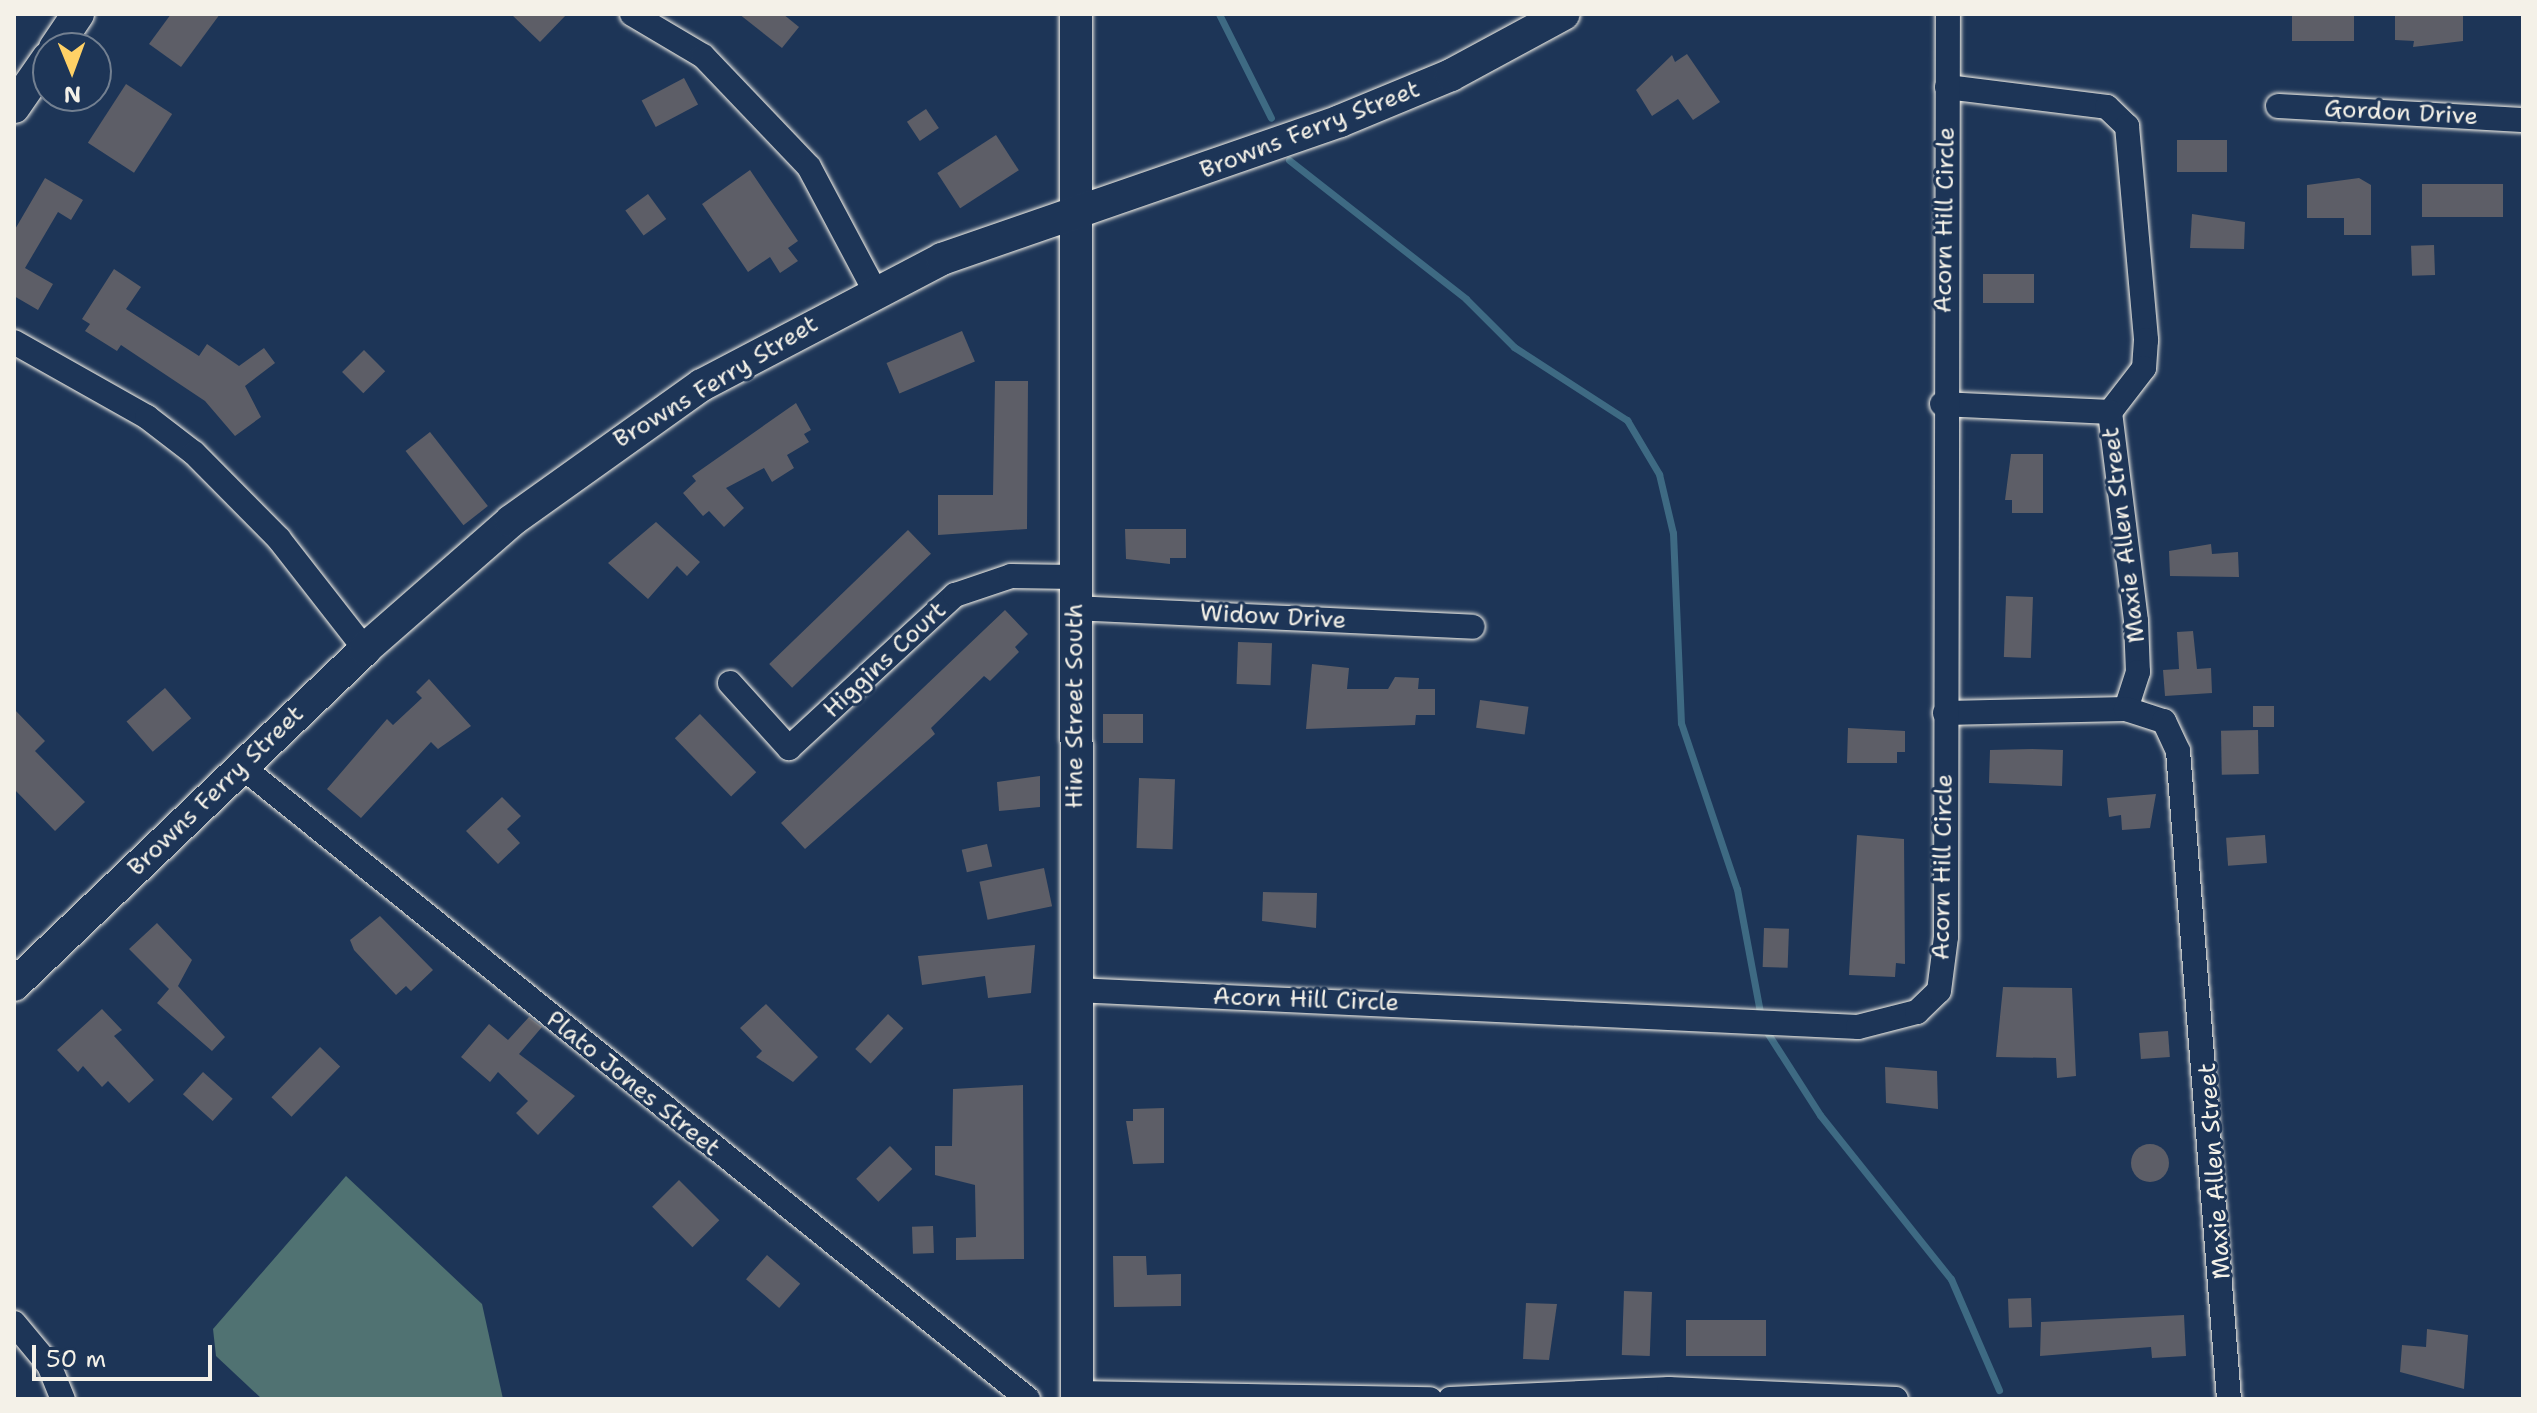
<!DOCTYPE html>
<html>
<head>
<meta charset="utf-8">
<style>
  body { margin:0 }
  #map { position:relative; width:2537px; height:1413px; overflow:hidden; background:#1d3557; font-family:"Shantell Sans",sans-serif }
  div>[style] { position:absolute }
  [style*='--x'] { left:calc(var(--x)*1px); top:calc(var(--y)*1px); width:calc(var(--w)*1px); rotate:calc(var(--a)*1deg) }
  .green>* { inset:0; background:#507272 }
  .stream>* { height:7px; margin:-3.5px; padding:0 3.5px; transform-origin:3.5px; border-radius:3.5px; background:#3e6a83 }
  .building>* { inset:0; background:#5d5e67; transform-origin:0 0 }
  .round { border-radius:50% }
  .roads { filter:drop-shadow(0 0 2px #f4f1e8) drop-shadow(0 0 2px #f4f1e8) }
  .minor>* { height:24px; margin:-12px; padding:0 12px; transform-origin:12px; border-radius:12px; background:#1d3557 }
  .tertiary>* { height:32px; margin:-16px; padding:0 16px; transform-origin:16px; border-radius:16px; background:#1d3557 }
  span { translate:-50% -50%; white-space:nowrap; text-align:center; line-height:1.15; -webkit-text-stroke:6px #1d3557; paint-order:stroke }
  .street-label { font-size:24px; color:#f4f1e8 }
  .frame { position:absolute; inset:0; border:16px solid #f4f1e8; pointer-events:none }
  .north { position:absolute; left:32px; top:32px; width:80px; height:80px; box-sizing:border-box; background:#1d3557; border:2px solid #738091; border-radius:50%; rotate:179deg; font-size:22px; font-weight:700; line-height:32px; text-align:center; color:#f4f1e8 }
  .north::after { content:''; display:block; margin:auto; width:28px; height:36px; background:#ffd166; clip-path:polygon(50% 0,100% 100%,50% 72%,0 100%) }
  .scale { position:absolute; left:32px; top:1345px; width:180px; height:36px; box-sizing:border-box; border:4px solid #f4f1e8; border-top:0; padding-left:10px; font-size:24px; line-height:28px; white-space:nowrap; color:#f4f1e8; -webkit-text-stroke:6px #1d3557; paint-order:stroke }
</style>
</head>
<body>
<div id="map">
  <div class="green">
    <div style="clip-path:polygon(346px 1176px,482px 1304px,503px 1399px,262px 1399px,216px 1356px,213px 1329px)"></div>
  </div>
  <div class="stream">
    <div style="--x:1219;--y:14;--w:116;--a:63.4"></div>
    <div style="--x:1289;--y:160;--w:225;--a:38.1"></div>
    <div style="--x:1466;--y:299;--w:68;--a:45"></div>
    <div style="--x:1514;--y:347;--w:135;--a:32.9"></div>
    <div style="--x:1627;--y:420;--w:63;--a:59.3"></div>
    <div style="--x:1659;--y:474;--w:61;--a:76.7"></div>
    <div style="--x:1673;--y:533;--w:190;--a:87.6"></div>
    <div style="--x:1681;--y:723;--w:175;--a:71.4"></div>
    <div style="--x:1737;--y:889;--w:130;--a:79.4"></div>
    <div style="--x:1765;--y:1029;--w:102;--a:57.4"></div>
    <div style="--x:1820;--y:1115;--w:210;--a:51.4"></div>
    <div style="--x:1951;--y:1279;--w:121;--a:66.6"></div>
  </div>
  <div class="building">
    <div style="clip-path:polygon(171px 14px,220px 14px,181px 67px,149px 44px)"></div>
    <div style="clip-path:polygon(511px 14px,567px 14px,540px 42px)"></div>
    <div style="clip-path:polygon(739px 14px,783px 14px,799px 27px,782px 48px)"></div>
    <div style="left:2292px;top:14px;width:62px;height:27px"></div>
    <div style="clip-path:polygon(2395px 14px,2463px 14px,2463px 41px,2413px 47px,2414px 41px,2395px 40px)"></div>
    <div style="clip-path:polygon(1687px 54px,1720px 102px,1693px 120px,1678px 99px,1652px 116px,1636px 90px,1672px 55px,1675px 62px)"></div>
    <div style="left:684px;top:78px;width:30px;height:48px;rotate:62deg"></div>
    <div style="left:126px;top:84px;width:55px;height:70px;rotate:33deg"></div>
    <div style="left:926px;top:109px;width:23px;height:23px;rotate:56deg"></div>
    <div style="left:996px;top:135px;width:42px;height:70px;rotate:57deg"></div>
    <div style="left:2177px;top:140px;width:50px;height:32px"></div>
    <div style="clip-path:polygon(750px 170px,798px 241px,788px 248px,798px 261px,780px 273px,770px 257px,748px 272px,702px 204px)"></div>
    <div style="clip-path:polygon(45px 178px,83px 200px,71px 220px,58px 212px,25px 268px,53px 284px,38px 310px,14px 296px,14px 231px)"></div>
    <div style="clip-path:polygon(2359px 178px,2371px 185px,2371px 235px,2344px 235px,2344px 218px,2307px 218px,2307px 185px)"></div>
    <div style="left:2422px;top:184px;width:81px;height:33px"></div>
    <div style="left:648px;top:194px;width:31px;height:28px;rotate:54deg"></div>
    <div style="clip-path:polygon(2192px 214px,2245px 222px,2244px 249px,2190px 248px)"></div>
    <div style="left:2434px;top:245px;width:30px;height:23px;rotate:88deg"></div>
    <div style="clip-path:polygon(114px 269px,141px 287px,126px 309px,199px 356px,207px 344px,239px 366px,264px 348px,275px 363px,245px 386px,261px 417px,235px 436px,205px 401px,121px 345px,117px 351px,85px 331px,90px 324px,82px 319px)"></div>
    <div style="left:2034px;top:274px;width:29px;height:51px;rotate:90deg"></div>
    <div style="left:962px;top:331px;width:33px;height:82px;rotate:67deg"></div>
    <div style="left:364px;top:350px;width:30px;height:31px;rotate:45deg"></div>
    <div style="clip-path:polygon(995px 381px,1028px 381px,1027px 529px,938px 535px,938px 495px,993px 495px)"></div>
    <div style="clip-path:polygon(796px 403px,811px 430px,804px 434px,809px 442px,787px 455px,794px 468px,772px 482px,764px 468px,726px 488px,744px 508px,724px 527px,709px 511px,703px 516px,683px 493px,696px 481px,692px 476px)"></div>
    <div style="left:430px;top:432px;width:94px;height:31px;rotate:52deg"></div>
    <div style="clip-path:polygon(2011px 454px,2043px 454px,2043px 513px,2012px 513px,2012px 500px,2005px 500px)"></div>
    <div style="clip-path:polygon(656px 522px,700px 562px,687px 576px,677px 566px,648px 599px,608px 563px)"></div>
    <div style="clip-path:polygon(1125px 529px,1186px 529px,1186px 558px,1170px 558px,1170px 564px,1126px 559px)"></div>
    <div style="left:908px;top:530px;width:33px;height:193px;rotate:46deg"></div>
    <div style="clip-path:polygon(2211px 544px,2212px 554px,2238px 552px,2239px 577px,2170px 576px,2169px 551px)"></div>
    <div style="left:2006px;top:596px;width:27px;height:61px;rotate:2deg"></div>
    <div style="clip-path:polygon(1005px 610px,1028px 634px,1015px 647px,1019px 652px,990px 681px,984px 676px,931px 728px,935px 734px,805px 849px,781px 823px)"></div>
    <div style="clip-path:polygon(2193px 631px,2197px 669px,2211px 668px,2212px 693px,2165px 696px,2163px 670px,2179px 669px,2177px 632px)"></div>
    <div style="left:1238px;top:642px;width:34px;height:42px;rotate:2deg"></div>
    <div style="clip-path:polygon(1312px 664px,1349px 668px,1347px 689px,1388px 689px,1395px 677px,1419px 678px,1418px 689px,1435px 689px,1435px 715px,1416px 715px,1415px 725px,1306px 729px)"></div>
    <div style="clip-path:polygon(429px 679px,471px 726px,438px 749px,431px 742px,361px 818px,327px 789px,387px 719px,393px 725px,422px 698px,416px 692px)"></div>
    <div style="left:165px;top:688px;width:40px;height:51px;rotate:49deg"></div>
    <div style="left:1480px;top:700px;width:49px;height:28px;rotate:8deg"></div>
    <div style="left:2253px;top:706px;width:21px;height:21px"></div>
    <div style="clip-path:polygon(14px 709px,45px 741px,35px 751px,85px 802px,55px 831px,14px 789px)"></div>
    <div style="left:700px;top:714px;width:81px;height:35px;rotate:46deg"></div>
    <div style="left:1103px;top:714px;width:40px;height:29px"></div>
    <div style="clip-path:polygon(1848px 728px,1905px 731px,1905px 752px,1897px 752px,1897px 763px,1847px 763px)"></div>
    <div style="left:2258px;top:730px;width:44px;height:37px;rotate:89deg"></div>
    <div style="clip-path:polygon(2032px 749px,2063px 750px,2062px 786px,1989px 783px,1990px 750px)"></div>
    <div style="clip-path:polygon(1040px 776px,1040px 807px,999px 811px,997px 782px)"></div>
    <div style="left:1139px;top:778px;width:36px;height:70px;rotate:2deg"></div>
    <div style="clip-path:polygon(2156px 794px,2150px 828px,2122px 830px,2121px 815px,2109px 817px,2107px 798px)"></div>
    <div style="clip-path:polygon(502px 797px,521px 816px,507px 829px,520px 843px,498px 864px,466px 831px)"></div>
    <div style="clip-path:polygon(1857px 835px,1904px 839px,1905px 964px,1896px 963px,1895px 977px,1849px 975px)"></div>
    <div style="left:2265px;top:835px;width:28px;height:39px;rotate:86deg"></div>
    <div style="left:987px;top:844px;width:23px;height:26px;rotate:77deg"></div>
    <div style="left:1044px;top:868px;width:39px;height:66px;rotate:78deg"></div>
    <div style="clip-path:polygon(1263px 892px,1317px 893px,1316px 928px,1262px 921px)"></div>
    <div style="clip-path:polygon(380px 916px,433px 970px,411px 991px,406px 986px,396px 995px,354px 950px,350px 940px)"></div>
    <div style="clip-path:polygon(157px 923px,192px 960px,178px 986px,225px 1037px,212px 1051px,157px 1003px,169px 989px,129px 949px)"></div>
    <div style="left:1764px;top:928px;width:25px;height:39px;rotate:2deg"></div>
    <div style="clip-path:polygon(1035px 945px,1031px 993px,988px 998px,985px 976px,922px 985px,918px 956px)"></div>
    <div style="clip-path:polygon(2003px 987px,2072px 988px,2076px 1076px,2057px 1078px,2056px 1058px,1996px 1057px)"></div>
    <div style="clip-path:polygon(766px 1004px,818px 1057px,793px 1082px,756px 1057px,762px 1051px,740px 1028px)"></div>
    <div style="clip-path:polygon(102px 1009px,122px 1030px,114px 1036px,154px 1080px,129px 1103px,108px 1081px,102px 1087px,83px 1066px,78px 1072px,57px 1050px)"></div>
    <div style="left:888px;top:1014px;width:21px;height:48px;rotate:43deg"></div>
    <div style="clip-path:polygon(529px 1017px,542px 1027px,519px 1054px,575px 1096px,538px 1135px,516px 1113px,528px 1101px,498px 1072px,490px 1082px,461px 1057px,489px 1024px,508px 1040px)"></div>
    <div style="left:2168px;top:1031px;width:26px;height:29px;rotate:86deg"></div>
    <div style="left:320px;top:1047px;width:28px;height:70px;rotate:44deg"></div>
    <div style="clip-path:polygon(1885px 1067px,1937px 1071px,1938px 1109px,1886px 1103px)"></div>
    <div style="left:203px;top:1072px;width:40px;height:30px;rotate:42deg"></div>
    <div style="clip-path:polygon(1023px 1085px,1024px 1259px,956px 1260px,956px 1238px,976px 1237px,975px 1185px,935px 1175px,935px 1146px,952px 1146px,953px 1089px)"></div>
    <div style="clip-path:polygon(1164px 1108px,1164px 1163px,1133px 1164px,1126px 1121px,1133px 1121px,1133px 1109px)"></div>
    <div class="round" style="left:2131px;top:1144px;width:38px;height:38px"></div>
    <div style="left:890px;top:1146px;width:32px;height:47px;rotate:46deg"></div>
    <div style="left:679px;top:1180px;width:57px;height:38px;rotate:45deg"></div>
    <div style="left:933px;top:1226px;width:27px;height:21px;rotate:88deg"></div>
    <div style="left:767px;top:1255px;width:44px;height:32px;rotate:41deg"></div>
    <div style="clip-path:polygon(1113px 1256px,1146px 1256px,1147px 1275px,1181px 1274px,1181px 1306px,1114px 1307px)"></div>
    <div style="left:1624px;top:1291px;width:28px;height:64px;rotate:2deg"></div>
    <div style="left:2031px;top:1298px;width:29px;height:23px;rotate:88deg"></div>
    <div style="clip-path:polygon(1526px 1303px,1557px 1304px,1549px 1360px,1523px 1359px)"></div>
    <div style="clip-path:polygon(2184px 1315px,2186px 1356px,2152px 1358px,2151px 1347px,2040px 1356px,2041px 1322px)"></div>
    <div style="left:1766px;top:1320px;width:36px;height:80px;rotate:90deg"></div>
    <div style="clip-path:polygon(2427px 1329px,2468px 1335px,2464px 1389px,2400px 1372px,2402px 1345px,2426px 1347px)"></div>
  </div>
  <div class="roads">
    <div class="minor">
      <div style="--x:632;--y:14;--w:82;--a:30.6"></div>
      <div style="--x:703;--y:56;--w:153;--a:46.3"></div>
      <div style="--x:809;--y:167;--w:138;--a:62"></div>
      <div style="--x:1947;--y:87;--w:161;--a:7.1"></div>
      <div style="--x:2107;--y:107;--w:28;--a:44"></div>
      <div style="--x:2127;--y:126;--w:215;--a:84.9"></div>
      <div style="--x:2146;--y:340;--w:28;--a:94"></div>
      <div style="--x:2144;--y:368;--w:56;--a:127.7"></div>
      <div style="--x:2110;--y:412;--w:211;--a:82.9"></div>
      <div style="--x:2136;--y:621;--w:51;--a:87.8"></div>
      <div style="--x:2138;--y:672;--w:39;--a:108"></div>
      <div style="--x:2278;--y:106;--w:245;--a:3.3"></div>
      <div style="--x:14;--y:342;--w:153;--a:29.4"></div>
      <div style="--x:147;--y:417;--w:59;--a:37.5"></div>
      <div style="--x:194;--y:453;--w:121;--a:45.3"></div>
      <div style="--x:279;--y:539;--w:140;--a:52"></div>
      <div style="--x:1942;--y:404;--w:168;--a:2.7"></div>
      <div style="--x:1074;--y:608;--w:399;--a:2.7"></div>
      <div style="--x:730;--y:683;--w:88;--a:47.8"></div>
      <div style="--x:789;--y:748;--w:226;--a:-42.7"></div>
      <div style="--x:955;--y:595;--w:59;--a:-18.7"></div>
      <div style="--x:1011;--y:576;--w:63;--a:0.9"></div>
      <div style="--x:1945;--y:713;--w:181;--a:-1.3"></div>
      <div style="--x:2126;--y:709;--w:40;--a:18"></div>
      <div style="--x:2164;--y:721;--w:33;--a:65"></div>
      <div style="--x:2178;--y:751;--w:650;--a:85.5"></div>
      <div style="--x:241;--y:766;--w:1010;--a:38.81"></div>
      <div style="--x:1076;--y:990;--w:783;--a:2.71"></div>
      <div style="--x:1858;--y:1027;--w:61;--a:-14.3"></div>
      <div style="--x:1917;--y:1012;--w:30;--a:-44"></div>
      <div style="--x:1939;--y:991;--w:54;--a:-82.6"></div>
      <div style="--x:1946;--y:937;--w:923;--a:-89.88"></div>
      <div style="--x:14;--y:1323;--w:55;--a:50.2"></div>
      <div style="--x:49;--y:1365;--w:37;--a:68"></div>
      <div style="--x:1077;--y:1393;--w:353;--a:1"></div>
      <div style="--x:1450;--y:1399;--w:219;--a:-2.6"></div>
      <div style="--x:1669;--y:1389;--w:227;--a:2.5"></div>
    </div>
    <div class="tertiary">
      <div style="--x:1076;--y:14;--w:1385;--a:89.96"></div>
      <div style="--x:55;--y:48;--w:41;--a:-55.9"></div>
      <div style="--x:14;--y:107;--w:60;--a:-55.2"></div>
      <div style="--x:14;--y:985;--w:486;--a:-43.7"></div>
      <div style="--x:365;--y:649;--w:194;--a:-41.2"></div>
      <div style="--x:511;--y:521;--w:234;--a:-35.5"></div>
      <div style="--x:702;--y:385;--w:271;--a:-27.7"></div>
      <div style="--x:942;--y:259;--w:421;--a:-19.1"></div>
      <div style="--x:1340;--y:121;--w:120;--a:-22.5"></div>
      <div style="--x:1451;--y:75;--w:128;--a:-28.4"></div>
    </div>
  </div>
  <div class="street-label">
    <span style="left:2401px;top:113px;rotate:3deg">Gordon Drive</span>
    <span style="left:1310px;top:130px;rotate:-21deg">Browns Ferry Street</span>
    <span style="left:1945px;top:220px;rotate:-89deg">Acorn Hill Circle</span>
    <span style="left:716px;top:382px;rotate:-31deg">Browns Ferry Street</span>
    <span style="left:2124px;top:535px;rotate:-97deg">Maxie Allen Street</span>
    <span style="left:1273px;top:617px;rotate:3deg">Widow Drive</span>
    <span style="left:885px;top:660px;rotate:-43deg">Higgins Court</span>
    <span style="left:1075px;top:706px;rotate:-90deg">Hine Street South</span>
    <span style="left:216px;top:791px;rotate:-44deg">Browns Ferry Street</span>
    <span style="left:1943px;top:867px;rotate:-89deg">Acorn Hill Circle</span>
    <span style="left:1306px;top:1000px;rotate:2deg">Acorn Hill Circle</span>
    <span style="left:633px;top:1084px;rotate:39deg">Plato Jones Street</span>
    <span style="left:2215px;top:1171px;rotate:-94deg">Maxie Allen Street</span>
  </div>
  <div class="frame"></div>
  <div class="north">N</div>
  <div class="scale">50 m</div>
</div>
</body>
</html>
